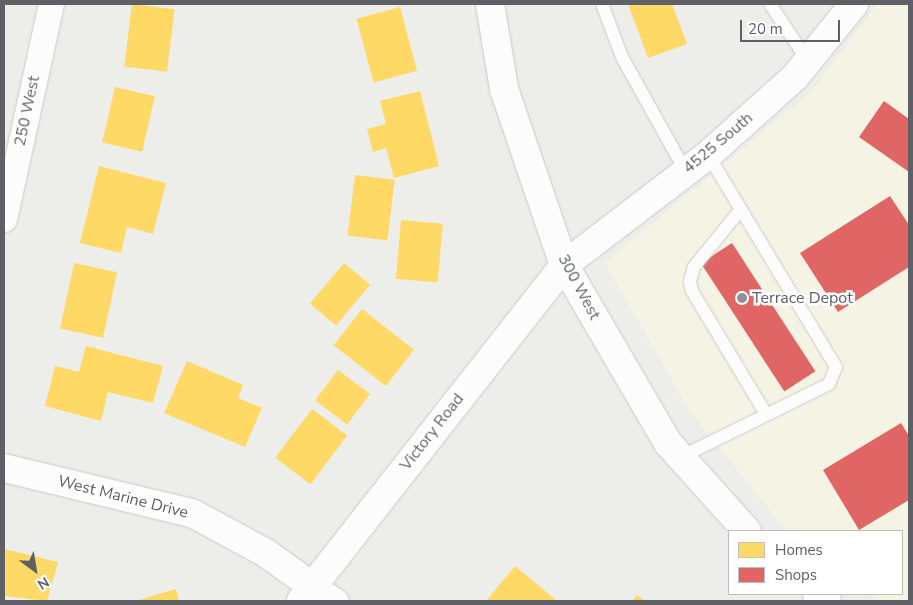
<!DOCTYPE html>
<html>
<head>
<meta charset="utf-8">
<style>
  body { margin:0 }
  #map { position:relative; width:913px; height:605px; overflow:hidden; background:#edede9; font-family:"Nunito Sans",sans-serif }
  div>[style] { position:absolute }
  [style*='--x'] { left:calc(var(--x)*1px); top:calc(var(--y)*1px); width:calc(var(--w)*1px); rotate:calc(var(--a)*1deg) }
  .commercial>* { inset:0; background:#f5f4e4 }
  .homes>* { inset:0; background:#ffd966; transform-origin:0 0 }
  .shops>* { inset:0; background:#e06666; transform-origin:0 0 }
  .roads { filter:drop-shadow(0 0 1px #cbcbcb) drop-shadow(0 0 1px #cbcbcb) }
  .lane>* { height:12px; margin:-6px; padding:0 6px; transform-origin:6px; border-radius:6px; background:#fcfcfc }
  .street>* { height:25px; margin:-12.5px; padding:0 12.5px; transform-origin:12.5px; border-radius:12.5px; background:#fcfcfc }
  .secondary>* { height:28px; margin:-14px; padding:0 14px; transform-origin:14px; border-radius:14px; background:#fcfcfc }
  .dots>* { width:14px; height:14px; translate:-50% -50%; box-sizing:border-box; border:2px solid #fff; border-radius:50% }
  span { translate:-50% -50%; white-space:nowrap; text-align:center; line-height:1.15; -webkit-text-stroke:5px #fff; paint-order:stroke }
  .street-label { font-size:16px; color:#5e6066 }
  .poi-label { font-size:16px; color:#5e6066 }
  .left { translate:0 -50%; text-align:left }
  .frame { position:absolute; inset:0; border:5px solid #5e6066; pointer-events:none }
  .legend { position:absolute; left:728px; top:530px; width:175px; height:65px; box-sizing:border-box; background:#fff; border:1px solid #bfbfc2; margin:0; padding:6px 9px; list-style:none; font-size:15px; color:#5e6066 }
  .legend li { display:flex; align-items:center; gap:10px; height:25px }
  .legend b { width:25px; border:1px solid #bfbfc2 }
  .north { position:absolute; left:10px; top:545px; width:50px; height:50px; -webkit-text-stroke:4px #fff; paint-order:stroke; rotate:148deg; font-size:14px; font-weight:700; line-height:20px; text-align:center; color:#5e6066 }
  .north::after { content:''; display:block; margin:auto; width:18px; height:22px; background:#5e6066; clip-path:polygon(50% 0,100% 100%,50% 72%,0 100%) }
  .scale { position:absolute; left:740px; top:20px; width:100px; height:22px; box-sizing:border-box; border:2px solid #5e6066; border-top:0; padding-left:6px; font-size:15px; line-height:18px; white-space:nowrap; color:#5e6066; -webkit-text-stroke:4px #fff; paint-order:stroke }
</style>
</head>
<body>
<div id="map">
  <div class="commercial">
    <div style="clip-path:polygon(878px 4px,909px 4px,909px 601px,882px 601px,871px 594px,902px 594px,902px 531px,787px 531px,691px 413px,605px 263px,810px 93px)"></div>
  </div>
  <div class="homes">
    <div style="left:132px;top:4px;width:43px;height:63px;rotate:7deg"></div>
    <div style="clip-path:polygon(628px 4px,672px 4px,687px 44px,648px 58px)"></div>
    <div style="left:400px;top:7px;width:66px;height:45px;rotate:75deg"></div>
    <div style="left:115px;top:87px;width:41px;height:57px;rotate:13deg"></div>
    <div style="clip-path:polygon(420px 91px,439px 166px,394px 178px,386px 148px,373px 152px,367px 129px,386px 124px,380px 101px)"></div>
    <div style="clip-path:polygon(99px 166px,166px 183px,153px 234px,127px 227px,121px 253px,80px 243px)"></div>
    <div style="left:355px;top:175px;width:40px;height:61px;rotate:7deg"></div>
    <div style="left:401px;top:220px;width:42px;height:59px;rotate:5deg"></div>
    <div style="left:74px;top:263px;width:44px;height:67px;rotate:12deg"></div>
    <div style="left:344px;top:263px;width:34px;height:53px;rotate:40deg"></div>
    <div style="left:362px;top:309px;width:66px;height:46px;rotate:38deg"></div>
    <div style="clip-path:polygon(86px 346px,163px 366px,153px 403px,108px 392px,101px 421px,45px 406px,55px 366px,79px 372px)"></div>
    <div style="clip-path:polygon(187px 361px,243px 385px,238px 398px,262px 408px,245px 447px,164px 413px)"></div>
    <div style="left:338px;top:370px;width:40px;height:38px;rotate:37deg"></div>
    <div style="left:312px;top:409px;width:44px;height:61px;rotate:37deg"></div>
    <div style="clip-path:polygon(4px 549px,58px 562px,47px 601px,4px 596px)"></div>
    <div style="clip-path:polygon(515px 566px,557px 601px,486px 601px)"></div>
    <div style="clip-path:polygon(176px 589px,179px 601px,135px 601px)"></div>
    <div style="clip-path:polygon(637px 595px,646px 601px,632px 601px)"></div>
  </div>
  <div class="shops">
    <div style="clip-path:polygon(884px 101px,909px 119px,909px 172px,859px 137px)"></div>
    <div style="clip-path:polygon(890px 196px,909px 225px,909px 267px,838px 312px,800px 253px)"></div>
    <div style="left:732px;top:243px;width:153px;height:37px;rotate:57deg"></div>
    <div style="clip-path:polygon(901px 423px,909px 436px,909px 500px,859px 530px,823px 470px)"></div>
  </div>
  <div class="roads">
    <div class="lane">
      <div style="--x:602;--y:4;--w:57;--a:69.3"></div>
      <div style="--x:622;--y:57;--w:129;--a:60.9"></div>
      <div style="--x:770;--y:4;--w:69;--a:56.3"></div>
      <div style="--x:741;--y:209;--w:75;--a:129"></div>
      <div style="--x:694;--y:267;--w:15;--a:106"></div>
      <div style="--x:690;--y:281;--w:10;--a:79"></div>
      <div style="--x:692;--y:291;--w:144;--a:59"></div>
      <div style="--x:679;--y:458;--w:167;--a:-26.3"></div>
      <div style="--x:829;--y:384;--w:18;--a:-68"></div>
      <div style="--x:836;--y:367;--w:248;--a:-121.1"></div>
    </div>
    <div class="street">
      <div style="--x:4;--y:219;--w:220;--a:-77.7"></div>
      <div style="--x:312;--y:586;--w:28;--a:32"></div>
    </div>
    <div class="secondary">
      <div style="--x:490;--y:4;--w:86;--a:80.6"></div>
      <div style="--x:504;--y:89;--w:186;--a:71.2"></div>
      <div style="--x:564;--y:265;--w:206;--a:59.7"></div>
      <div style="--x:668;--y:443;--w:118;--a:48.1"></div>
      <div style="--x:4;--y:468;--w:193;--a:13.5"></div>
      <div style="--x:192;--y:513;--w:84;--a:28.4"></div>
      <div style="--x:266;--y:553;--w:57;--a:35.7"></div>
      <div style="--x:817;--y:594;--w:12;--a:35"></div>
      <div style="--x:301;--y:601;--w:427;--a:-51.9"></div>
      <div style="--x:564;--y:265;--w:181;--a:-37.4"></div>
      <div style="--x:708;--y:155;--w:117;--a:-41.9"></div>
      <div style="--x:795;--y:77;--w:94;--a:-51.1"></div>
    </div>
  </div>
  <div class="dots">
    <div style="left:742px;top:298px;background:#909194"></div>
  </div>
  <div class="street-label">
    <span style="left:27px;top:111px;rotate:-78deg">250 West</span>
    <span style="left:718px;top:143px;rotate:-40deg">4525 South</span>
    <span style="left:579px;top:287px;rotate:62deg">300 West</span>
    <span style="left:432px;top:432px;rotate:-52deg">Victory Road</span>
    <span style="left:123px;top:497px;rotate:14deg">West Marine Drive</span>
  </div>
  <div class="poi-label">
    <span class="left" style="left:752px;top:298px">Terrace Depot</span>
  </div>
  <div class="frame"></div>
  <ul class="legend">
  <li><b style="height:14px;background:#ffd966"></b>Homes</li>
  <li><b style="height:14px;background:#e06666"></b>Shops</li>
  </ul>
  <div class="north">N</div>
  <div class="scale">20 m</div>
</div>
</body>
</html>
